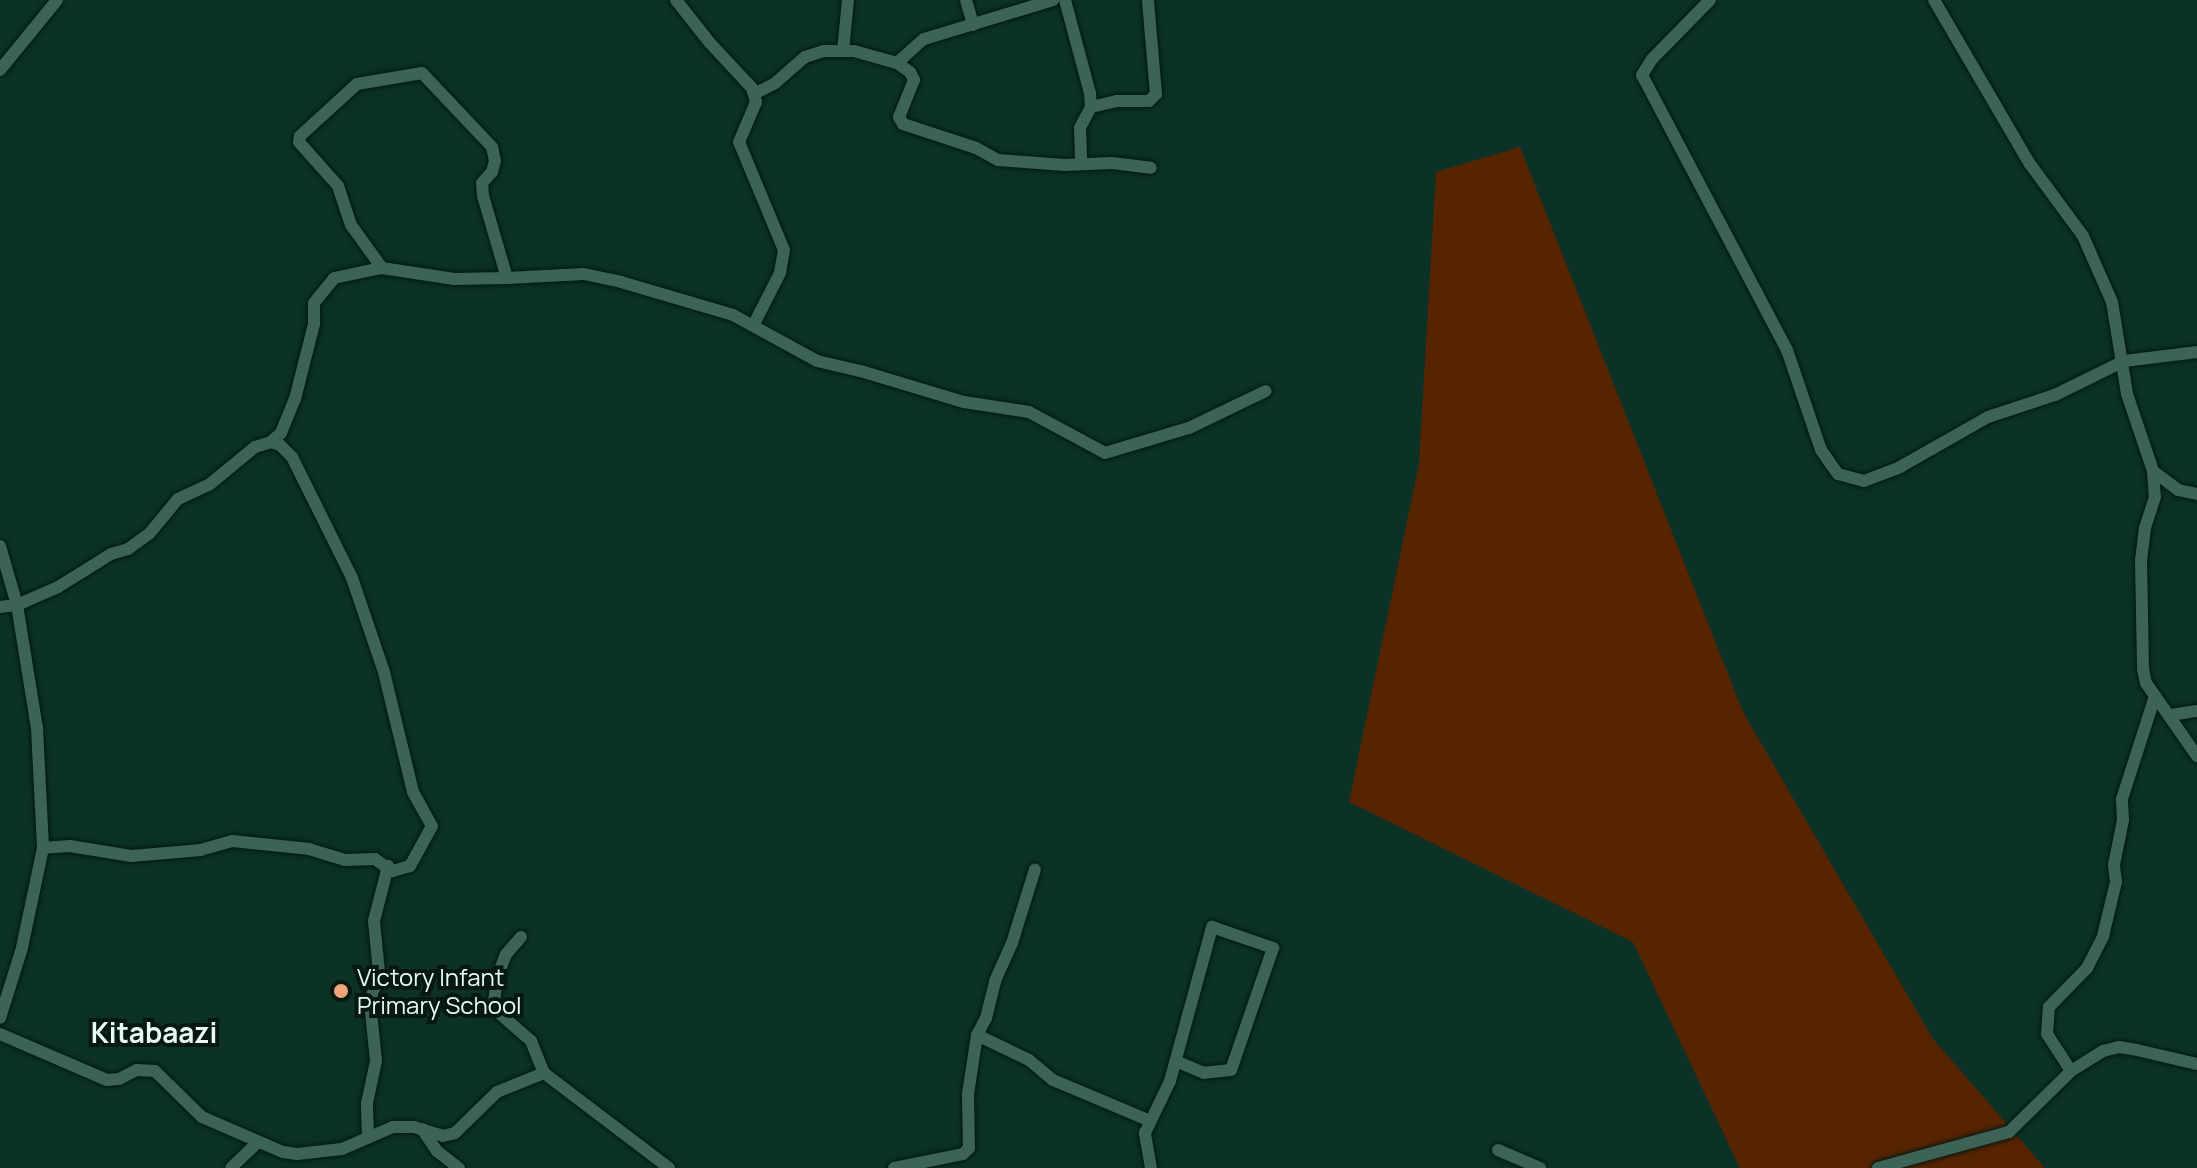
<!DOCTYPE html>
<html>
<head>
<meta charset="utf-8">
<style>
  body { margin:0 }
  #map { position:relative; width:2197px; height:1168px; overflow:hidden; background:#0c3228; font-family:Manrope,sans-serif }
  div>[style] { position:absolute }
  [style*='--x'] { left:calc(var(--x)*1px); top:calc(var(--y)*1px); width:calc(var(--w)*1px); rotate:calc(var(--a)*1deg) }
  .green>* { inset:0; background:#572400 }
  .roads { filter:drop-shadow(0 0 2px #001911) drop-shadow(0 0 2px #001911) }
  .minor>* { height:12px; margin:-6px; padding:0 6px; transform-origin:6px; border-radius:6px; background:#3d6357 }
  .dots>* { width:22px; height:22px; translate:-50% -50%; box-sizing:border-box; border:4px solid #071712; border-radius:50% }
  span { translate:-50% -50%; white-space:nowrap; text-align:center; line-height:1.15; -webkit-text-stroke:8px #071712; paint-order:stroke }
  .poi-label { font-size:24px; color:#e6faf3 }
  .left { translate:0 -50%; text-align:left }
  .quarter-label { font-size:28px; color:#e6faf3; font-weight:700 }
</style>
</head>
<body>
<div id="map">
  <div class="green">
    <div style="clip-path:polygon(1520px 147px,1743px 712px,1933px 1039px,2045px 1168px,1740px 1168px,1633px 942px,1349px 802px,1419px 464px,1436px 172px)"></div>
  </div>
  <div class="roads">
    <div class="minor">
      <div style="--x:676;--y:0;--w:55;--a:51.7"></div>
      <div style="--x:710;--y:43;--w:62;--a:47"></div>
      <div style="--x:752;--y:88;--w:15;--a:74"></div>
      <div style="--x:756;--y:102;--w:43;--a:113"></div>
      <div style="--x:739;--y:142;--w:117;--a:67.4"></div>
      <div style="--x:784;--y:250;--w:23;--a:100"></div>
      <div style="--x:780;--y:273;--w:57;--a:117"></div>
      <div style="--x:966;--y:0;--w:26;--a:74"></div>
      <div style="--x:1065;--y:0;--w:96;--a:75"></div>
      <div style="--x:1090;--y:93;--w:14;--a:86"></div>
      <div style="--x:1091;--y:107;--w:24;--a:118"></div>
      <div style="--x:1080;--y:128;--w:36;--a:88"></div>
      <div style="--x:1710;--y:0;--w:83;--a:134.5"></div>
      <div style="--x:1652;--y:59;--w:19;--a:122"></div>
      <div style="--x:1642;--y:75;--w:311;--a:62.2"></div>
      <div style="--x:1787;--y:350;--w:106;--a:71.2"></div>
      <div style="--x:1821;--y:450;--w:29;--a:55"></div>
      <div style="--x:1838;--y:474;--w:27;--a:15"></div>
      <div style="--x:1864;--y:481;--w:39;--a:-21"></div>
      <div style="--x:1900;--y:467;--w:101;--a:-29.6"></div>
      <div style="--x:1988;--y:417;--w:71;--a:-18.2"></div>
      <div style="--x:2055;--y:395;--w:77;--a:-26.2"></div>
      <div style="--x:2124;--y:361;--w:74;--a:-7"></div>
      <div style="--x:1934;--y:0;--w:190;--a:59.7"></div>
      <div style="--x:2030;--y:164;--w:89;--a:53.6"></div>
      <div style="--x:2083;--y:236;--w:72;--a:66.3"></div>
      <div style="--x:2112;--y:302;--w:93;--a:80.7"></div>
      <div style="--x:2127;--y:394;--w:81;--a:71.3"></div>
      <div style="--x:2153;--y:471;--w:26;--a:86"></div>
      <div style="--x:2155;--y:497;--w:33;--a:108"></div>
      <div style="--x:2145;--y:528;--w:33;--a:97"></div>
      <div style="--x:2141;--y:561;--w:108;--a:88.9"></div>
      <div style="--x:2143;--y:669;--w:14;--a:78"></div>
      <div style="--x:2146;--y:683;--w:89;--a:55.1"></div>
      <div style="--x:843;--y:51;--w:51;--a:-84.4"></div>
      <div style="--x:897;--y:63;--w:16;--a:35"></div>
      <div style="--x:910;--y:72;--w:9;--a:63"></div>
      <div style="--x:914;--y:80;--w:40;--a:112"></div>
      <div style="--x:899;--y:117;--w:8;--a:60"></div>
      <div style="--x:903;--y:124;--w:77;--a:18.2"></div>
      <div style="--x:976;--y:148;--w:25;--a:29"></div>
      <div style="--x:998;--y:160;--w:67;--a:4.3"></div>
      <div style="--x:1065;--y:165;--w:47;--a:-2.4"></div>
      <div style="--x:1112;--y:163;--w:39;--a:7"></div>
      <div style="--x:0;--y:70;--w:90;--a:-50.8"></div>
      <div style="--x:754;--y:94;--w:22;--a:-27"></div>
      <div style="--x:774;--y:84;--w:41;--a:-41.1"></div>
      <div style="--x:805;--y:57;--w:19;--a:-18"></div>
      <div style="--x:823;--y:51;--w:31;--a:0"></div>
      <div style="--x:854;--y:51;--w:45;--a:15.6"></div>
      <div style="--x:897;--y:63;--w:36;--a:-42"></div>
      <div style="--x:924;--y:39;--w:135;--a:-16.8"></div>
      <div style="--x:1091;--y:107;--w:27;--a:-13"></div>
      <div style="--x:1117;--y:101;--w:32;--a:0"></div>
      <div style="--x:1149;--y:101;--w:10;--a:-45"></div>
      <div style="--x:1156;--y:94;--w:94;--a:-94.9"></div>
      <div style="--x:507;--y:278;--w:85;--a:-106.3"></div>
      <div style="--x:483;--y:196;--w:13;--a:-94"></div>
      <div style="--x:482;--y:183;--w:15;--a:-48"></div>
      <div style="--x:492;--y:172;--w:11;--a:-75"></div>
      <div style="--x:495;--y:161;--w:14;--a:-102"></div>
      <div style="--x:492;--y:147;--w:102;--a:-133.4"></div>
      <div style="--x:422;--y:73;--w:66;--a:170.4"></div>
      <div style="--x:357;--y:84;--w:77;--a:137.6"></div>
      <div style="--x:300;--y:136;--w:6;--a:99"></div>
      <div style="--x:299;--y:142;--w:59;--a:48.4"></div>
      <div style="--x:338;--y:186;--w:41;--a:71.6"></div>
      <div style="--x:351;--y:225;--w:53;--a:54.2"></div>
      <div style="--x:382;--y:268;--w:73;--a:8.7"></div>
      <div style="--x:454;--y:279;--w:53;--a:-1.1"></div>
      <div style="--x:507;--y:278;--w:77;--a:-3"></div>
      <div style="--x:584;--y:274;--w:38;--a:12"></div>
      <div style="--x:621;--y:282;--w:117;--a:16.4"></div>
      <div style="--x:733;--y:315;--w:96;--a:28.7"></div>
      <div style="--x:817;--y:361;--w:48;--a:13.2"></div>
      <div style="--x:864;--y:372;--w:104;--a:16.7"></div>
      <div style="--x:964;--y:402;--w:66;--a:8.7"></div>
      <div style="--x:1029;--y:412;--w:86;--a:28.3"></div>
      <div style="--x:1105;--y:453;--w:88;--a:-16.6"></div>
      <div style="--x:1189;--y:428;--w:85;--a:-25.7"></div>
      <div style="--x:271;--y:442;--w:13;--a:-42"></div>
      <div style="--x:281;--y:433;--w:37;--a:-68"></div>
      <div style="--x:295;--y:399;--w:77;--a:-75.8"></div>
      <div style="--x:314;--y:324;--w:21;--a:-90"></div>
      <div style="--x:314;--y:303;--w:32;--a:-51"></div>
      <div style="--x:334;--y:278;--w:49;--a:-11.8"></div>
      <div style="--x:2153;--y:471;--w:31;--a:37"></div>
      <div style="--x:2178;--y:490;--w:19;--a:12"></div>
      <div style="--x:0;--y:546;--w:61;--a:73.9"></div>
      <div style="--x:17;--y:605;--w:125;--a:80.8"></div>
      <div style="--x:37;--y:728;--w:120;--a:87.1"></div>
      <div style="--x:43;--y:848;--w:102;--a:101.9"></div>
      <div style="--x:22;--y:948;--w:73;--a:107.4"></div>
      <div style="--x:0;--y:607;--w:17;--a:-7"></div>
      <div style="--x:17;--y:605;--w:45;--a:-23.7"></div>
      <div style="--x:58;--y:587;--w:62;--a:-31.9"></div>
      <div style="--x:111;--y:554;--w:18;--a:-16"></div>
      <div style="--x:128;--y:549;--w:26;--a:-36"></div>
      <div style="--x:149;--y:534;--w:45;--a:-50.4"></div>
      <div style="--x:178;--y:499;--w:35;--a:-25"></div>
      <div style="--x:210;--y:484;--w:58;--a:-39.4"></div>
      <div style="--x:255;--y:447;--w:17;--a:-17"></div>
      <div style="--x:271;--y:442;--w:9;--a:18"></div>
      <div style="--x:280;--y:445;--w:17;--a:45"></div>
      <div style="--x:292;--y:457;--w:135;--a:63.6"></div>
      <div style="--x:352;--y:578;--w:99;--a:71.2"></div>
      <div style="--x:384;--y:672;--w:123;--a:76.4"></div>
      <div style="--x:413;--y:792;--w:39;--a:61"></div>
      <div style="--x:432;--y:826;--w:46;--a:118.8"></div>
      <div style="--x:410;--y:866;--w:19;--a:164"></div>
      <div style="--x:392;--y:871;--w:21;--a:-145"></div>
      <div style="--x:375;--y:859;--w:30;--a:178"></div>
      <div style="--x:345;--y:860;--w:37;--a:-163"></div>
      <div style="--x:310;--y:849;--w:78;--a:-174.1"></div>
      <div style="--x:232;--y:841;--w:32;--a:164"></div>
      <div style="--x:201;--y:850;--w:70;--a:175.1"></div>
      <div style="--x:131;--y:856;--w:62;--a:-170.7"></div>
      <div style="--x:70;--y:846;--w:27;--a:176"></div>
      <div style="--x:2171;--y:715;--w:26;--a:-9"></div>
      <div style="--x:521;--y:937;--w:23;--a:131"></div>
      <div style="--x:506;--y:954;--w:26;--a:111"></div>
      <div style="--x:497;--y:978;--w:24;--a:97"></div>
      <div style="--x:494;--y:1002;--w:12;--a:66"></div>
      <div style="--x:499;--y:1013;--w:43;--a:41.2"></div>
      <div style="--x:531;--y:1041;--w:35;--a:68"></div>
      <div style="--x:0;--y:1034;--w:116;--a:23.3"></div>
      <div style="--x:107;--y:1080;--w:12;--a:-5"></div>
      <div style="--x:119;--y:1079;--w:20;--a:-27"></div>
      <div style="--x:137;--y:1070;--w:18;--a:3"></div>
      <div style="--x:155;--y:1071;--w:66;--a:44.4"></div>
      <div style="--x:202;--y:1117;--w:88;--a:23.4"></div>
      <div style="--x:283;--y:1152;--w:14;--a:8"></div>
      <div style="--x:297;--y:1154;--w:45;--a:-6.3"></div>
      <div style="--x:342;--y:1149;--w:56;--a:-23.3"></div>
      <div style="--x:393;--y:1127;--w:21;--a:0"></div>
      <div style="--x:414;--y:1127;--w:30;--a:17"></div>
      <div style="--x:443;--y:1136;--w:12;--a:-14"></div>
      <div style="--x:455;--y:1133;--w:59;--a:-44.3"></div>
      <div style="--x:497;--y:1092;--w:51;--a:-22"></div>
      <div style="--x:544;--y:1073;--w:157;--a:37.2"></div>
      <div style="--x:977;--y:1035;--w:58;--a:25.7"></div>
      <div style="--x:1029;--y:1060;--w:31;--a:40"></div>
      <div style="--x:1053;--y:1080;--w:103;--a:22.8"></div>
      <div style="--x:2071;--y:1071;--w:44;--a:-123"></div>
      <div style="--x:2047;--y:1034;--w:27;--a:-86"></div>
      <div style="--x:2049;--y:1007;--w:54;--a:-45.7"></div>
      <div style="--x:2087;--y:968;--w:36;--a:-63"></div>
      <div style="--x:2103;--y:936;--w:56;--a:-76.5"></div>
      <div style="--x:2116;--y:882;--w:17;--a:-97"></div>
      <div style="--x:2114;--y:865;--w:46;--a:-78.7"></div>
      <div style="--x:2123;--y:820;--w:21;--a:-93"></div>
      <div style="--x:2122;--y:799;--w:108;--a:-72.2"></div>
      <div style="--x:422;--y:1129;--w:27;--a:56"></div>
      <div style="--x:437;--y:1151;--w:28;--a:38"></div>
      <div style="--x:368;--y:1136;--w:33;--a:-92"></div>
      <div style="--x:367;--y:1103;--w:43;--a:-77.9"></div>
      <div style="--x:376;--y:1061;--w:59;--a:-95.8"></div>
      <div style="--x:370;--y:1002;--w:31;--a:-73"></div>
      <div style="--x:379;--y:972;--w:51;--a:-95.6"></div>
      <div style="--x:374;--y:921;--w:57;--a:-75.7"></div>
      <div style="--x:1498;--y:1150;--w:46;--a:23.2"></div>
      <div style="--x:231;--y:1168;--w:37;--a:-44"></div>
      <div style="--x:894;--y:1168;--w:70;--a:-11.5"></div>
      <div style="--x:963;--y:1154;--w:8;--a:-45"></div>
      <div style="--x:969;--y:1148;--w:54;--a:-91.1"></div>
      <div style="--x:968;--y:1094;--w:60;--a:-81.3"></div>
      <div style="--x:977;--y:1035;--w:19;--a:-62"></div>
      <div style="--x:986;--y:1018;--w:38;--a:-76"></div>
      <div style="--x:995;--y:981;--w:42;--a:-65.9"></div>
      <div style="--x:1012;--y:943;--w:77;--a:-72.7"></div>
      <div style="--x:1151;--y:1168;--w:36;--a:-100"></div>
      <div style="--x:1145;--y:1133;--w:58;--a:-64.3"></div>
      <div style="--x:1170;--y:1081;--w:160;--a:-74.7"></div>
      <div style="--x:1212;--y:927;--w:65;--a:19"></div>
      <div style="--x:1273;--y:948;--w:129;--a:109"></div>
      <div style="--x:1231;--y:1070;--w:27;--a:174"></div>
      <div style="--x:1204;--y:1073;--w:30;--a:-157"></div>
      <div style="--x:1878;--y:1168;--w:136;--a:-15.4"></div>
      <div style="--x:2009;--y:1132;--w:87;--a:-44.5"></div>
      <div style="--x:2071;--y:1071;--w:38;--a:-32"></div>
      <div style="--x:2103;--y:1051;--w:16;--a:-14"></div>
      <div style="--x:2119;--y:1047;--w:18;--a:9"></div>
      <div style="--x:2137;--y:1050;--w:62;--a:13.1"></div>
    </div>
  </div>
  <div class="dots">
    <div style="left:341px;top:991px;background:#efa378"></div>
  </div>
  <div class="poi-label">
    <span class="left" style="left:357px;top:991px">Victory Infant<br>Primary School</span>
  </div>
  <div class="quarter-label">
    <span style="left:154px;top:1032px">Kitabaazi</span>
  </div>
</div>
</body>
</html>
